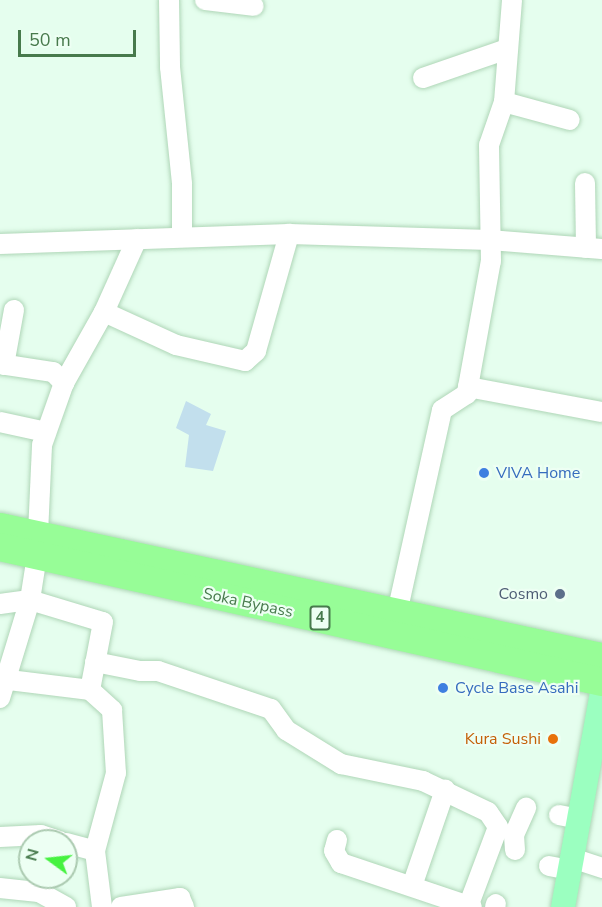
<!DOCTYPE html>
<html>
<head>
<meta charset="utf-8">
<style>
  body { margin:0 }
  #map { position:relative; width:602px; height:907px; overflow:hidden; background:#e5feee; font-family:"Nunito Sans",sans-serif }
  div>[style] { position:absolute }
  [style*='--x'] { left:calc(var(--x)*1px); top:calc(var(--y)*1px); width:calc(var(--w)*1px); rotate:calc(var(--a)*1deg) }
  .green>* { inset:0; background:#c2dfed }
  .roads { filter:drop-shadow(0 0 2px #afd6b7) drop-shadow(0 0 2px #afd6b7) }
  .minor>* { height:20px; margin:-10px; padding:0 10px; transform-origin:10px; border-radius:10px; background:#fff }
  .major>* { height:24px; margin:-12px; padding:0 12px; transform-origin:12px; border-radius:12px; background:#9bffc0 }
  .highway>* { height:28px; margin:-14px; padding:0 14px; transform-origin:14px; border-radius:14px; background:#97fd97 }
  .dots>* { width:16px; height:16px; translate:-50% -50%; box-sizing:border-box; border:3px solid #edfff3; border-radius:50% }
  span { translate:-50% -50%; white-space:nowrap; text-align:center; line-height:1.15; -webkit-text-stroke:4.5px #edfff3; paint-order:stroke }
  .shield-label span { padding:2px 4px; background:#edfff3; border:2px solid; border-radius:4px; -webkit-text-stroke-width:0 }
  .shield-label { font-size:15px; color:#477a4c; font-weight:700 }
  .shop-label { font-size:16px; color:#366cbe }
  .left { translate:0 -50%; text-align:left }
  .service-label { font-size:16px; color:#4e5e75 }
  .right { translate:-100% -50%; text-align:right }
  .street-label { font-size:16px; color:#477a4c }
  .food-label { font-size:16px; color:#c56008 }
  .north { position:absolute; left:18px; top:829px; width:60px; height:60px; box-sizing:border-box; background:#edfff3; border:2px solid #abcab0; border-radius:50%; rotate:285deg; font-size:16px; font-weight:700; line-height:24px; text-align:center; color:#477a4c }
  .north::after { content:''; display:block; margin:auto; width:21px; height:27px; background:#46f240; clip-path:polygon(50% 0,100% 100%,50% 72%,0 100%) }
  .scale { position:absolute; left:18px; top:30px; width:118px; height:27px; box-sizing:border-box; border:3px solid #477a4c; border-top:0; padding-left:8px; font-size:18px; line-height:21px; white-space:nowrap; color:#477a4c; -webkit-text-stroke:4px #edfff3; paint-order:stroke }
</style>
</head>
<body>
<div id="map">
  <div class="green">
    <div style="clip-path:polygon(186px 401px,211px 414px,206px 425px,226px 431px,213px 471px,185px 467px,189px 435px,176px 428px)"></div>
  </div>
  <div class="roads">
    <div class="minor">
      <div style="--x:169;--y:0;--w:67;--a:89.1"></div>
      <div style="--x:170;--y:67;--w:118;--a:84.1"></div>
      <div style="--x:182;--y:184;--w:53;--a:90"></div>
      <div style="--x:205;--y:0;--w:49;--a:7"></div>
      <div style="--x:423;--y:78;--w:89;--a:-19"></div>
      <div style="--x:504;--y:102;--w:68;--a:15.3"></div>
      <div style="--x:585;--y:183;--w:65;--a:89.1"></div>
      <div style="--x:0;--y:244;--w:289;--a:-2"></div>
      <div style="--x:289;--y:234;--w:201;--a:1.7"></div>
      <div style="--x:490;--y:240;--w:112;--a:4.6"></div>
      <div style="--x:104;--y:312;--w:79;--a:24.6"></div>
      <div style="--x:176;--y:345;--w:71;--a:13.1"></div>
      <div style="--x:245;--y:361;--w:15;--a:-42"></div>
      <div style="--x:256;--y:351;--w:122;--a:-74.2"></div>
      <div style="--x:0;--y:364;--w:54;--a:8.6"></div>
      <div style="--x:53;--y:372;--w:16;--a:45"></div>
      <div style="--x:4;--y:365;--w:56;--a:-79.7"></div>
      <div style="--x:468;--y:387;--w:128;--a:-79.7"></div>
      <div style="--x:491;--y:261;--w:116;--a:-91"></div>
      <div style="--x:489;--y:145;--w:46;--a:-70.8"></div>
      <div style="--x:504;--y:102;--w:102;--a:-85.5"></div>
      <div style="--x:0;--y:422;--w:47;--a:12.3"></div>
      <div style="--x:0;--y:604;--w:30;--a:-8"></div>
      <div style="--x:30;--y:600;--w:76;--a:16.8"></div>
      <div style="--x:103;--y:622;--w:69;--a:100.8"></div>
      <div style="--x:397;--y:613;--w:208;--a:-77.5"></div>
      <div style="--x:442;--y:410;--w:30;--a:-33"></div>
      <div style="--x:467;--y:394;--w:7;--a:-82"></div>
      <div style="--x:468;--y:387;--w:136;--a:10.6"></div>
      <div style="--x:95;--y:662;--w:46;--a:11.3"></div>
      <div style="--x:140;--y:671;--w:18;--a:0"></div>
      <div style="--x:158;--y:671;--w:119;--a:18.6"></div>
      <div style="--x:271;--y:709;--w:26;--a:54"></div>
      <div style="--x:286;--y:730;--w:65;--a:31.7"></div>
      <div style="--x:341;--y:764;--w:84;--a:11.7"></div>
      <div style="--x:423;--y:781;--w:72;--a:25.5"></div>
      <div style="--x:488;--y:812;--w:18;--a:56"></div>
      <div style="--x:498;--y:827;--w:85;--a:110.6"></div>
      <div style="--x:9;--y:680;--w:82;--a:7"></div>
      <div style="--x:90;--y:690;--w:30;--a:42"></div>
      <div style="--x:112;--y:710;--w:63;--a:86.4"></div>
      <div style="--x:116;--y:773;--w:81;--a:105.1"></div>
      <div style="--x:95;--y:851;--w:56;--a:82.9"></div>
      <div style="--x:0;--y:698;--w:102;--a:-73"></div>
      <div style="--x:30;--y:600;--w:45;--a:-81"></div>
      <div style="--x:37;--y:556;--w:111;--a:-87.4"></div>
      <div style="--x:42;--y:445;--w:66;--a:-70.5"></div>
      <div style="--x:64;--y:383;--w:81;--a:-60.6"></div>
      <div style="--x:104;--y:312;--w:80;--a:-65.7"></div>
      <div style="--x:559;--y:815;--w:20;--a:11"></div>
      <div style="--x:0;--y:837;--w:41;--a:-2.8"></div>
      <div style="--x:41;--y:835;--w:20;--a:18"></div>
      <div style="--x:337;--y:840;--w:11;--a:105"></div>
      <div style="--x:334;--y:851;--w:14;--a:60"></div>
      <div style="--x:341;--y:863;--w:138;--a:18.6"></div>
      <div style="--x:66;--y:843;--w:30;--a:15"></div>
      <div style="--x:515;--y:850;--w:15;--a:-94"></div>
      <div style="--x:514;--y:835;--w:30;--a:-66"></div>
      <div style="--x:572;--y:858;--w:32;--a:18"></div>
      <div style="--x:549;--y:866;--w:21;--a:11"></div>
      <div style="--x:412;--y:886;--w:102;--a:-71"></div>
      <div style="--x:0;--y:888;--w:39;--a:6"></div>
      <div style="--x:39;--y:892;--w:31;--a:29"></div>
      <div style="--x:121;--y:907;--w:60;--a:-8.7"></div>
      <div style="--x:180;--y:898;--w:10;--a:66"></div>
      <div style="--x:495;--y:907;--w:3;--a:-72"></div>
    </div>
    <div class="major">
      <div style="--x:563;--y:907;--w:218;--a:-79.7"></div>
    </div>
    <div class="highway">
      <div style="--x:0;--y:527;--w:616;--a:12.19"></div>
      <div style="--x:0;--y:547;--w:617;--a:12.64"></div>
    </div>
  </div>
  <div class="dots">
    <div style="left:484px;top:473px;background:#3f7fe0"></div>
    <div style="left:560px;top:594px;background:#5c6f8a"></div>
    <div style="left:443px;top:688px;background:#3f7fe0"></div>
    <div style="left:553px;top:739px;background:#e8710a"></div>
  </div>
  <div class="shield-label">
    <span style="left:320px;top:618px">4</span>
  </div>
  <div class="shop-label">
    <span class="left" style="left:496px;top:473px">VIVA Home</span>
    <span class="left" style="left:455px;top:688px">Cycle Base Asahi</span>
  </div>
  <div class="service-label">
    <span class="right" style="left:548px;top:594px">Cosmo</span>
  </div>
  <div class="street-label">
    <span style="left:248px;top:603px;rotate:12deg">Soka Bypass</span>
  </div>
  <div class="food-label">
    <span class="right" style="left:541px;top:739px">Kura Sushi</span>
  </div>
  <div class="north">N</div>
  <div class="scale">50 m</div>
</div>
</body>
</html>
